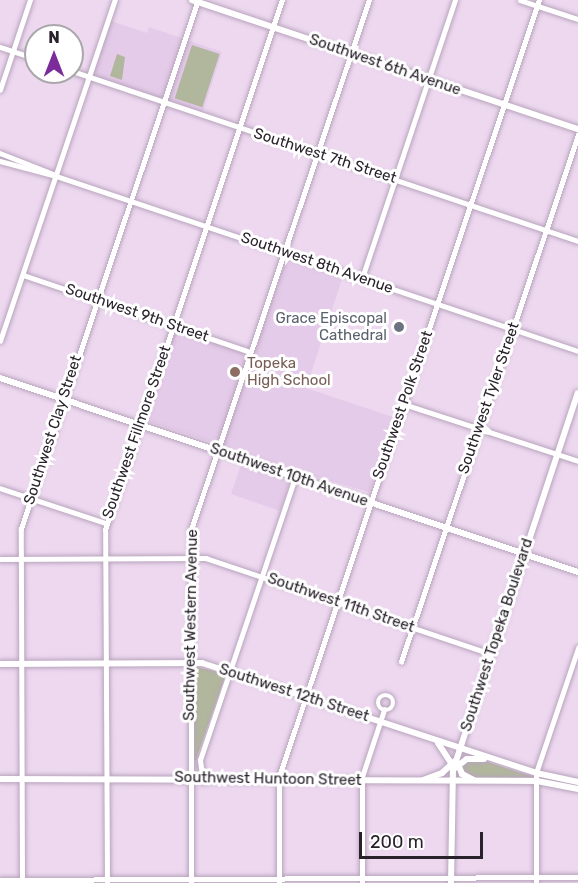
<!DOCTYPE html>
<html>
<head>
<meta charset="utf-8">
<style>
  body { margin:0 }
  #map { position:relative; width:578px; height:883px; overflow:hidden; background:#edd8f0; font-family:Rubik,sans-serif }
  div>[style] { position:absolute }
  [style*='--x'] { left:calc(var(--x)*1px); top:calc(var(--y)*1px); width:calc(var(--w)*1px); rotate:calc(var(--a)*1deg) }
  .built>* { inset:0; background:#e4cbe9 }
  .green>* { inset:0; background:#b1b79c; transform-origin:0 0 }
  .roads { filter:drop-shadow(0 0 2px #b8a4bc) drop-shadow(0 0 2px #b8a4bc) }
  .minor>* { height:4.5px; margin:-2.25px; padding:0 2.25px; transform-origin:2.25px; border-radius:2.25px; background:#fff }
  .minor>.ring { margin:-2.25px; padding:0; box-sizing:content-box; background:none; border:4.5px solid #fff; border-radius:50% }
  .major>* { height:6px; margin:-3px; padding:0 3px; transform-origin:3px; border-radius:3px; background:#fff }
  .dots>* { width:16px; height:16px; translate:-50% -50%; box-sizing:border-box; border:3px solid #fff; border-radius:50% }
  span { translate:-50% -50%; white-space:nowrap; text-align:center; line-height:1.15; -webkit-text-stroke:6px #fff; paint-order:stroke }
  .street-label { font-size:15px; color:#29222b }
  .worship-label { font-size:15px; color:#5b616d }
  .right { translate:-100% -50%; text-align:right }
  .education-label { font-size:15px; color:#785e54 }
  .left { translate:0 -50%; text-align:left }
  .north { position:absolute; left:24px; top:24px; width:60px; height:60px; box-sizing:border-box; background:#fff; border:2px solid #a9a7aa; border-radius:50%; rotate:0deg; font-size:16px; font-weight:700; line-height:24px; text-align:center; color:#29222b }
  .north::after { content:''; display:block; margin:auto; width:21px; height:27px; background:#7c2b9b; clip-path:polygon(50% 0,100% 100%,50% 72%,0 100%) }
  .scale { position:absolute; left:359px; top:832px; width:124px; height:27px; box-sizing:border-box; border:3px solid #29222b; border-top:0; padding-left:8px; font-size:18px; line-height:21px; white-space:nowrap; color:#29222b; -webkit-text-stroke:4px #fff; paint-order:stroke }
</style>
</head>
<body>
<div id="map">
  <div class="built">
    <div style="clip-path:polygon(108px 20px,147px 33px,149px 27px,222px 52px,202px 115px,89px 77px)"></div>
    <div style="clip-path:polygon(290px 259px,343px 276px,306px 388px,396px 418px,369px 492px,294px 470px,280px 511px,231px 494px,245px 453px,147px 421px,145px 416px,175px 330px,253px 355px,285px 263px)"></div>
  </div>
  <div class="green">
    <div style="left:192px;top:45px;width:29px;height:56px;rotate:18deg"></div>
    <div style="clip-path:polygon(117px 54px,125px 57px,122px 80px,110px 76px)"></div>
    <div style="clip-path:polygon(193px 666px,226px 674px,196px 760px,193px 760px)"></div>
    <div style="clip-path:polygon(468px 760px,482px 760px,534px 777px,478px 779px,464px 773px,461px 764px)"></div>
  </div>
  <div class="roads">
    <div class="minor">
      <div style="--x:520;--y:0;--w:61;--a:18.1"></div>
      <div style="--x:0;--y:47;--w:38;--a:18"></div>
      <div style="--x:72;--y:71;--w:534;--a:18.57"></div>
      <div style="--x:0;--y:90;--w:95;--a:-71.6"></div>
      <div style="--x:0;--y:153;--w:57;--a:21.6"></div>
      <div style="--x:0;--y:161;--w:58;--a:15"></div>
      <div style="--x:56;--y:176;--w:551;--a:18.53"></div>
      <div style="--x:23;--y:275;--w:240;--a:18.7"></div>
      <div style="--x:362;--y:278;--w:293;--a:-71.5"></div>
      <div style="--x:0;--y:341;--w:360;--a:-71.4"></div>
      <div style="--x:404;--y:404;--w:183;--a:18.1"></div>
      <div style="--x:0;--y:488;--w:112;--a:18.3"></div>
      <div style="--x:0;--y:559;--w:206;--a:-0.3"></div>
      <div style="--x:206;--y:558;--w:301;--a:18.6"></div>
      <div style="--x:401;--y:662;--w:556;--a:-71.43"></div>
      <div class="ring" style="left:378px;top:695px;width:11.5px;height:11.5px"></div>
      <div style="--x:203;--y:782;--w:22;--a:-98"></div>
      <div style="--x:200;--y:760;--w:299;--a:-71.4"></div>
      <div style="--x:22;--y:879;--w:350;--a:-90.2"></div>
      <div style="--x:21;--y:529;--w:558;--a:-71.5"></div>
      <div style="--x:0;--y:880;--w:578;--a:-0.3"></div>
      <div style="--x:107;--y:883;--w:353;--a:-90.3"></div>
      <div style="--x:105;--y:530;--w:559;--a:-71.53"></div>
      <div style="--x:191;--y:883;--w:353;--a:-90"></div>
      <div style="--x:191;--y:530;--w:559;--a:-71.44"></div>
      <div style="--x:279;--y:883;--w:106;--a:-90"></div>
      <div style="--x:279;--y:777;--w:819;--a:-71.5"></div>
      <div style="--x:362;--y:883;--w:106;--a:-90"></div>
      <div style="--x:362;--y:777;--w:71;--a:-71.8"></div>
      <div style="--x:536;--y:883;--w:110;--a:-90"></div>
      <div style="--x:536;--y:773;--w:132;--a:-71.4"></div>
    </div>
    <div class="major">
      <div style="--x:192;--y:0;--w:407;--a:18.5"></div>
      <div style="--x:0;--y:378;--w:610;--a:18.55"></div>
      <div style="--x:0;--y:664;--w:202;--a:-0.3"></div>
      <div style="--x:202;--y:663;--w:352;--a:18.2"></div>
      <div style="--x:536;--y:773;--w:43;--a:12.1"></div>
      <div style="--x:438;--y:743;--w:27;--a:57"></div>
      <div style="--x:457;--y:762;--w:13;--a:67"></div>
      <div style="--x:462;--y:774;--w:13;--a:27"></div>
      <div style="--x:455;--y:768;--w:15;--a:-37"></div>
      <div style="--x:467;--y:759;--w:17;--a:0"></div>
      <div style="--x:0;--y:779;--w:537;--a:0.21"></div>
      <div style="--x:537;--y:781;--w:42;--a:11"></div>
      <div style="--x:423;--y:780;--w:20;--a:-20"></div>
      <div style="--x:442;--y:773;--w:18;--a:-43"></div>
      <div style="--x:451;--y:883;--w:113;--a:-89"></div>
      <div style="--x:453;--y:770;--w:397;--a:-71.7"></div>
    </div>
  </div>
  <div class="dots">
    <div style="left:399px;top:327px;background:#6b7280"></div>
    <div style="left:235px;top:372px;background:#8d6e63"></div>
  </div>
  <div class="street-label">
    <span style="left:385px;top:65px;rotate:19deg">Southwest 6th Avenue</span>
    <span style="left:325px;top:156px;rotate:18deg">Southwest 7th Street</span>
    <span style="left:317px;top:263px;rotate:19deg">Southwest 8th Avenue</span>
    <span style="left:137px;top:313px;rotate:19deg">Southwest 9th Street</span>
    <span style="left:489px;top:398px;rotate:-71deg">Southwest Tyler Street</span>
    <span style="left:403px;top:405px;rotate:-71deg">Southwest Polk Street</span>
    <span style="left:53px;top:430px;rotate:-72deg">Southwest Clay Street</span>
    <span style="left:137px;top:432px;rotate:-71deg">Southwest Fillmore Street</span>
    <span style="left:289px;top:475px;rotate:19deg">Southwest 10th Avenue</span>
    <span style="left:341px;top:603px;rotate:19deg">Southwest 11th Street</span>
    <span style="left:191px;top:625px;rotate:-89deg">Southwest Western Avenue</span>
    <span style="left:497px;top:635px;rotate:-72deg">Southwest Topeka Boulevard</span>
    <span style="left:294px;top:693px;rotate:18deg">Southwest 12th Street</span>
    <span style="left:268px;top:779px;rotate:1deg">Southwest Huntoon Street</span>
  </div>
  <div class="worship-label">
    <span class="right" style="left:387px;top:327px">Grace Episcopal<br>Cathedral</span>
  </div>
  <div class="education-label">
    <span class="left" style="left:247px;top:372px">Topeka<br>High School</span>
  </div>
  <div class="north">N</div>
  <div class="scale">200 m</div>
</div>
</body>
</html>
